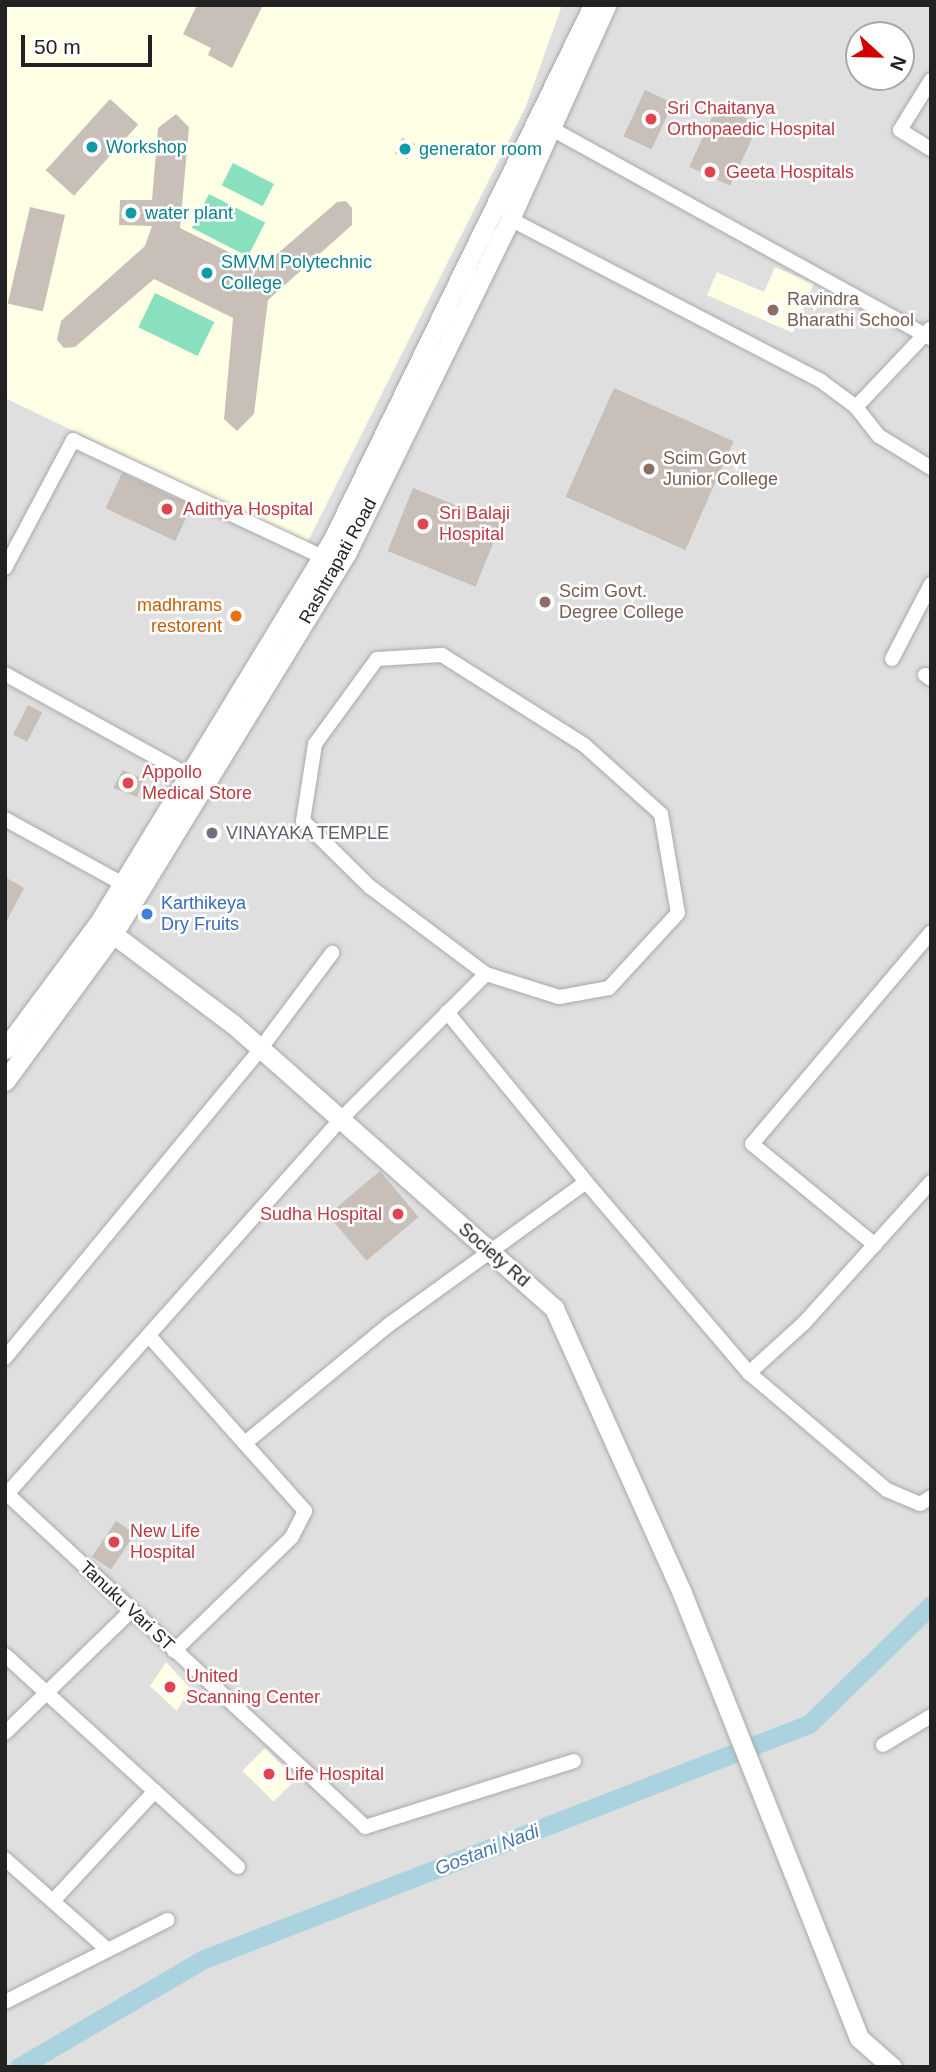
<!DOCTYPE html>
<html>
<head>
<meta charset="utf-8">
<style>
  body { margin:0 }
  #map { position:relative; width:936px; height:2072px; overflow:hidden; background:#f2efe9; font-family:Helvetica,sans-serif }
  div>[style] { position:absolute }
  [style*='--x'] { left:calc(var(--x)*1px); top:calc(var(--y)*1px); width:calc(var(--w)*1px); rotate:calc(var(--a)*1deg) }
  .residential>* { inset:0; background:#e0dfdf }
  .education>* { inset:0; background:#ffffe5; transform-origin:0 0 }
  .pitch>* { inset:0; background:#88e0be; transform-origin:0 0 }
  .canal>* { height:19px; margin:-9.5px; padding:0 9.5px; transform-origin:9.5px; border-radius:9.5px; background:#aad3df }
  .building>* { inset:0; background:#c7bfb8; transform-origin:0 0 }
  .roads { filter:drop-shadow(0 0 2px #a9a9a9) drop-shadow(0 0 2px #a9a9a9) }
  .minor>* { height:14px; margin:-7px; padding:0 7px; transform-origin:7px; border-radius:7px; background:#fff }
  .tertiary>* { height:19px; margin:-9.5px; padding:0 9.5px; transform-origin:9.5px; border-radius:9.5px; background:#fff }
  .dots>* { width:19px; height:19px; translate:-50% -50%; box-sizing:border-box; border:4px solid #fff; border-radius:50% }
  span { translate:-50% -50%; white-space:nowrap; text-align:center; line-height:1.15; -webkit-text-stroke:5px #fff; paint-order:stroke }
  .health-label { font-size:18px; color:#be3a42 }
  .left { translate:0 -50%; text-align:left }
  .right { translate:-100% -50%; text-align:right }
  .culture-label { font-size:18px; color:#0d838f }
  .education-label { font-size:18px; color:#785e54 }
  .street-label { font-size:18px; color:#222 }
  .food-label { font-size:18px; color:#c56008 }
  .worship-label { font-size:18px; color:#5b616d }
  .shop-label { font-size:18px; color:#366cbe }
  .water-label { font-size:19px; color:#4a7aab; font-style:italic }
  .frame { position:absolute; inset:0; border:7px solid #222; pointer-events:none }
  .north { position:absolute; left:845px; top:21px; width:70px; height:70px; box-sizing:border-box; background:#fff; border:2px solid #a7a7a7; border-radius:50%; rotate:112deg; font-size:19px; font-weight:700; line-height:28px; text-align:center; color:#222 }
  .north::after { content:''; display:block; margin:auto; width:24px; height:32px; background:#d40000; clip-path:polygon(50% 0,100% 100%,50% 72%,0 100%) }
  .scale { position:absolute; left:21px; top:35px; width:131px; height:32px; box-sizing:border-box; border:4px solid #222; border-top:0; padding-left:9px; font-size:21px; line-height:24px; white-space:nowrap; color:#222; -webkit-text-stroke:5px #fff; paint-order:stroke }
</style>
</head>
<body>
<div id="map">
  <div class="residential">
    <div style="clip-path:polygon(evenodd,5px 5px,931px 5px,931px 2067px,5px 2067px,5px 5px,859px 35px,901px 35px,901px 77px,859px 77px,859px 35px)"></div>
  </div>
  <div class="education">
    <div style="clip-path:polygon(5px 5px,562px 5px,526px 106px,307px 543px,5px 398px)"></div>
    <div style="clip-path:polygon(775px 267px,814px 284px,793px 333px,707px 295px,717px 272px,764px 292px)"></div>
    <div style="clip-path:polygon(166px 1662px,190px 1688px,177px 1711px,150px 1686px)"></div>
    <div style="left:265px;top:1748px;width:44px;height:32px;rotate:45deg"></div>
  </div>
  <div class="pitch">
    <div style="left:233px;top:163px;width:46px;height:25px;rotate:27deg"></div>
    <div style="left:209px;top:194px;width:63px;height:38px;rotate:27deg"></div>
    <div style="left:155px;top:293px;width:66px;height:38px;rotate:26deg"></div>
  </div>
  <div class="canal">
    <div style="--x:19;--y:2067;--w:214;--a:-30.3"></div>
    <div style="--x:204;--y:1959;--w:649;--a:-21.23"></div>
    <div style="--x:809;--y:1724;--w:170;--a:-44.3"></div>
  </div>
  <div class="building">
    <div style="clip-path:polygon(197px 5px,263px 5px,232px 68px,208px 55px,211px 48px,183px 34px)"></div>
    <div style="left:645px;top:90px;width:31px;height:51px;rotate:25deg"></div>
    <div style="left:110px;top:99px;width:38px;height:96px;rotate:42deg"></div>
    <div style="left:718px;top:105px;width:45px;height:68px;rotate:25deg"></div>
    <div style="clip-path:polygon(176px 114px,189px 127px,180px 228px,261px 268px,337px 202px,346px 201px,352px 208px,352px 225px,268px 300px,254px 414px,237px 431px,224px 419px,233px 318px,154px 279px,75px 347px,64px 348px,57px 340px,61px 321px,145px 246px,152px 226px,119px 225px,120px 200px,152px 200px,158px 128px)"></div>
    <div style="left:402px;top:138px;width:14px;height:17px;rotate:25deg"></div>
    <div style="left:30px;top:207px;width:36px;height:99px;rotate:13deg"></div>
    <div style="left:614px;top:388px;width:131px;height:119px;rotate:24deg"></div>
    <div style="left:122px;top:473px;width:77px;height:39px;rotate:25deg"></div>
    <div style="left:413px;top:488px;width:95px;height:68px;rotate:22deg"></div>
    <div style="left:28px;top:705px;width:16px;height:33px;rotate:27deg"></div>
    <div style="clip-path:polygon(123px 770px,143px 779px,137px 797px,113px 788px)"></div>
    <div style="clip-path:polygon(5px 877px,24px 888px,5px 924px)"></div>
    <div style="left:380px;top:1171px;width:60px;height:68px;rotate:50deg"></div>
    <div style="left:116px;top:1521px;width:23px;height:43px;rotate:34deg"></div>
  </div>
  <div class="roads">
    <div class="minor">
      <div style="--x:931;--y:80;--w:59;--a:121.8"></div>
      <div style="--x:900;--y:130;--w:36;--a:32"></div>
      <div style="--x:552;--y:129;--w:433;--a:28.9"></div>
      <div style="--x:510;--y:219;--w:351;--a:27.5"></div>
      <div style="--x:821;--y:381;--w:44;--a:36.6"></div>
      <div style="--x:856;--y:407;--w:37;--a:52"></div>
      <div style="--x:879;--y:436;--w:61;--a:31.6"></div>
      <div style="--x:856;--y:407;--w:108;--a:-46.5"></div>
      <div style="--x:5;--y:568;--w:145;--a:-62"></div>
      <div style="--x:73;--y:440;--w:276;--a:25.1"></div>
      <div style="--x:442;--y:655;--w:167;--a:32.3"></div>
      <div style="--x:583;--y:744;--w:105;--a:41.9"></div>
      <div style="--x:661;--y:814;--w:100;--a:80.3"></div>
      <div style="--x:678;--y:913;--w:102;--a:132.6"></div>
      <div style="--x:609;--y:988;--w:51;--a:169.8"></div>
      <div style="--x:559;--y:997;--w:77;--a:-162.5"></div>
      <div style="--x:486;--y:974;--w:145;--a:-143.1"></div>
      <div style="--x:370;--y:887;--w:94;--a:-135.4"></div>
      <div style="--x:303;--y:821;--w:78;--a:-81.1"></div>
      <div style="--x:315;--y:744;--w:105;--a:-53.9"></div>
      <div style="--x:377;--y:659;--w:65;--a:-3.5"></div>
      <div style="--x:892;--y:659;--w:85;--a:-62.5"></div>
      <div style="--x:5;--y:674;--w:211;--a:28.9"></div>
      <div style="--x:925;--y:675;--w:7;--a:34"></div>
      <div style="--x:5;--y:819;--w:143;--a:28.9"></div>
      <div style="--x:447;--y:1012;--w:220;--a:50.7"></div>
      <div style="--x:875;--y:1245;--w:159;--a:-140.6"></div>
      <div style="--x:752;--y:1144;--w:277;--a:-49.8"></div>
      <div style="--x:150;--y:1337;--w:233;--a:48.3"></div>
      <div style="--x:305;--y:1511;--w:29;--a:117"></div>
      <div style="--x:292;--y:1537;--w:164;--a:136"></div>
      <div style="--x:5;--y:1358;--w:402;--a:-50.4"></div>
      <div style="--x:261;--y:1048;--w:119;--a:-53.2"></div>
      <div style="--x:749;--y:1373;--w:74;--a:-42.3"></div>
      <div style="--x:804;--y:1323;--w:190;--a:-48"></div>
      <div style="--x:245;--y:1443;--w:188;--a:-39.4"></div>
      <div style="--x:390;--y:1324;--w:242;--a:-35.9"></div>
      <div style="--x:586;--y:1182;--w:251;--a:49.5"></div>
      <div style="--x:749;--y:1373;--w:181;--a:40.3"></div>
      <div style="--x:887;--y:1490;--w:36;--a:23"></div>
      <div style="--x:920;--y:1504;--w:13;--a:-32"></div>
      <div style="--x:5;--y:1492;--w:492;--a:42.9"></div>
      <div style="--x:365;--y:1827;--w:219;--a:-17.5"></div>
      <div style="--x:7;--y:1494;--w:502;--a:-48.31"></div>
      <div style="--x:341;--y:1119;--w:205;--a:-45"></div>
      <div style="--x:5;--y:1655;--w:315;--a:42.3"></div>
      <div style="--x:5;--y:1733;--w:175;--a:-44.1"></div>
      <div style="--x:883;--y:1745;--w:56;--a:-31.1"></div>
      <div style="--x:5;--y:1859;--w:137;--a:41.5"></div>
      <div style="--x:53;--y:1901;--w:150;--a:-47.2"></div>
      <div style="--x:5;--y:2002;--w:182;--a:-26.8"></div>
    </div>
    <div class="tertiary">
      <div style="--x:113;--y:934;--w:150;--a:36.9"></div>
      <div style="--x:233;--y:1024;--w:429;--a:41.5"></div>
      <div style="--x:554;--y:1308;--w:312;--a:65.8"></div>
      <div style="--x:682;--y:1593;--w:479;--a:68.3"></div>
      <div style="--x:859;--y:2038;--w:44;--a:41.3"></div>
      <div style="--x:5;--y:1049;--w:156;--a:-53.4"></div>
      <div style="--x:98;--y:924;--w:447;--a:-58.6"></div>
      <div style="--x:331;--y:543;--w:598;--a:-64.03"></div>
      <div style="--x:5;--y:1081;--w:182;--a:-53.7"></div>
      <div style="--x:113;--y:934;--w:448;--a:-58.5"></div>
      <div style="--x:347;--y:552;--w:371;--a:-63.9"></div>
      <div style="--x:510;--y:219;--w:235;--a:-65.8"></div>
    </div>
  </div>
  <div class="dots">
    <div style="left:651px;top:119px;background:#e0444e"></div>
    <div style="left:92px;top:147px;background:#0f9aa8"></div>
    <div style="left:405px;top:149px;background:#0f9aa8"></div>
    <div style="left:710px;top:172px;background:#e0444e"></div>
    <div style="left:131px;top:213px;background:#0f9aa8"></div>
    <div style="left:207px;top:273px;background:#0f9aa8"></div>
    <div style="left:773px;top:310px;background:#8d6e63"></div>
    <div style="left:649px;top:469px;background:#8d6e63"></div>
    <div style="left:167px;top:509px;background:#e0444e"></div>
    <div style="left:423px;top:524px;background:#e0444e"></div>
    <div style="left:545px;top:602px;background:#8d6e63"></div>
    <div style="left:236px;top:616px;background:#e8710a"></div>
    <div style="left:128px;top:783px;background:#e0444e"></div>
    <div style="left:212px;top:833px;background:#6b7280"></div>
    <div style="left:147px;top:914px;background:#3f7fe0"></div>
    <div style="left:398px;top:1214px;background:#e0444e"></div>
    <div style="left:114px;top:1542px;background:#e0444e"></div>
    <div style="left:170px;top:1687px;background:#e0444e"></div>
    <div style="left:269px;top:1774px;background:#e0444e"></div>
  </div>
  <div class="health-label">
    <span class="left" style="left:667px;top:119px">Sri Chaitanya<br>Orthopaedic Hospital</span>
    <span class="left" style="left:726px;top:172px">Geeta Hospitals</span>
    <span class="left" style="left:183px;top:509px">Adithya Hospital</span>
    <span class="left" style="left:439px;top:524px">Sri Balaji<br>Hospital</span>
    <span class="left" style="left:142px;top:783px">Appollo<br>Medical Store</span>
    <span class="right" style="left:382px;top:1214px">Sudha Hospital</span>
    <span class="left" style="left:130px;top:1542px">New Life<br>Hospital</span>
    <span class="left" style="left:186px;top:1687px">United<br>Scanning Center</span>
    <span class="left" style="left:285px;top:1774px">Life Hospital</span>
  </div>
  <div class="culture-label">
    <span class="left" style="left:106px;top:147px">Workshop</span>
    <span class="left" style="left:419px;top:149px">generator room</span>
    <span class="left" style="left:145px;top:213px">water plant</span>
    <span class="left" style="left:221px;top:273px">SMVM Polytechnic<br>College</span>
  </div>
  <div class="education-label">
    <span class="left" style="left:787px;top:310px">Ravindra<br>Bharathi School</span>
    <span class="left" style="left:663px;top:469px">Scim Govt<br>Junior College</span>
    <span class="left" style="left:559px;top:602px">Scim Govt.<br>Degree College</span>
  </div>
  <div class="street-label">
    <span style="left:338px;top:561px;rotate:-61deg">Rashtrapati Road</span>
    <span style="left:494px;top:1255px;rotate:41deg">Society Rd</span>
    <span style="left:127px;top:1606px;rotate:43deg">Tanuku Vari ST</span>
  </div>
  <div class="food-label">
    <span class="right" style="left:222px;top:616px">madhrams<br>restorent</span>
  </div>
  <div class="worship-label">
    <span class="left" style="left:226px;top:833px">VINAYAKA TEMPLE</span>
  </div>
  <div class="shop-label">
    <span class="left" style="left:161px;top:914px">Karthikeya<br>Dry Fruits</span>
  </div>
  <div class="water-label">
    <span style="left:487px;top:1850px;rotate:-21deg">Gostani Nadi</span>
  </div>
  <div class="frame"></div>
  <div class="north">N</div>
  <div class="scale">50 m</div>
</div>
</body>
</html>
